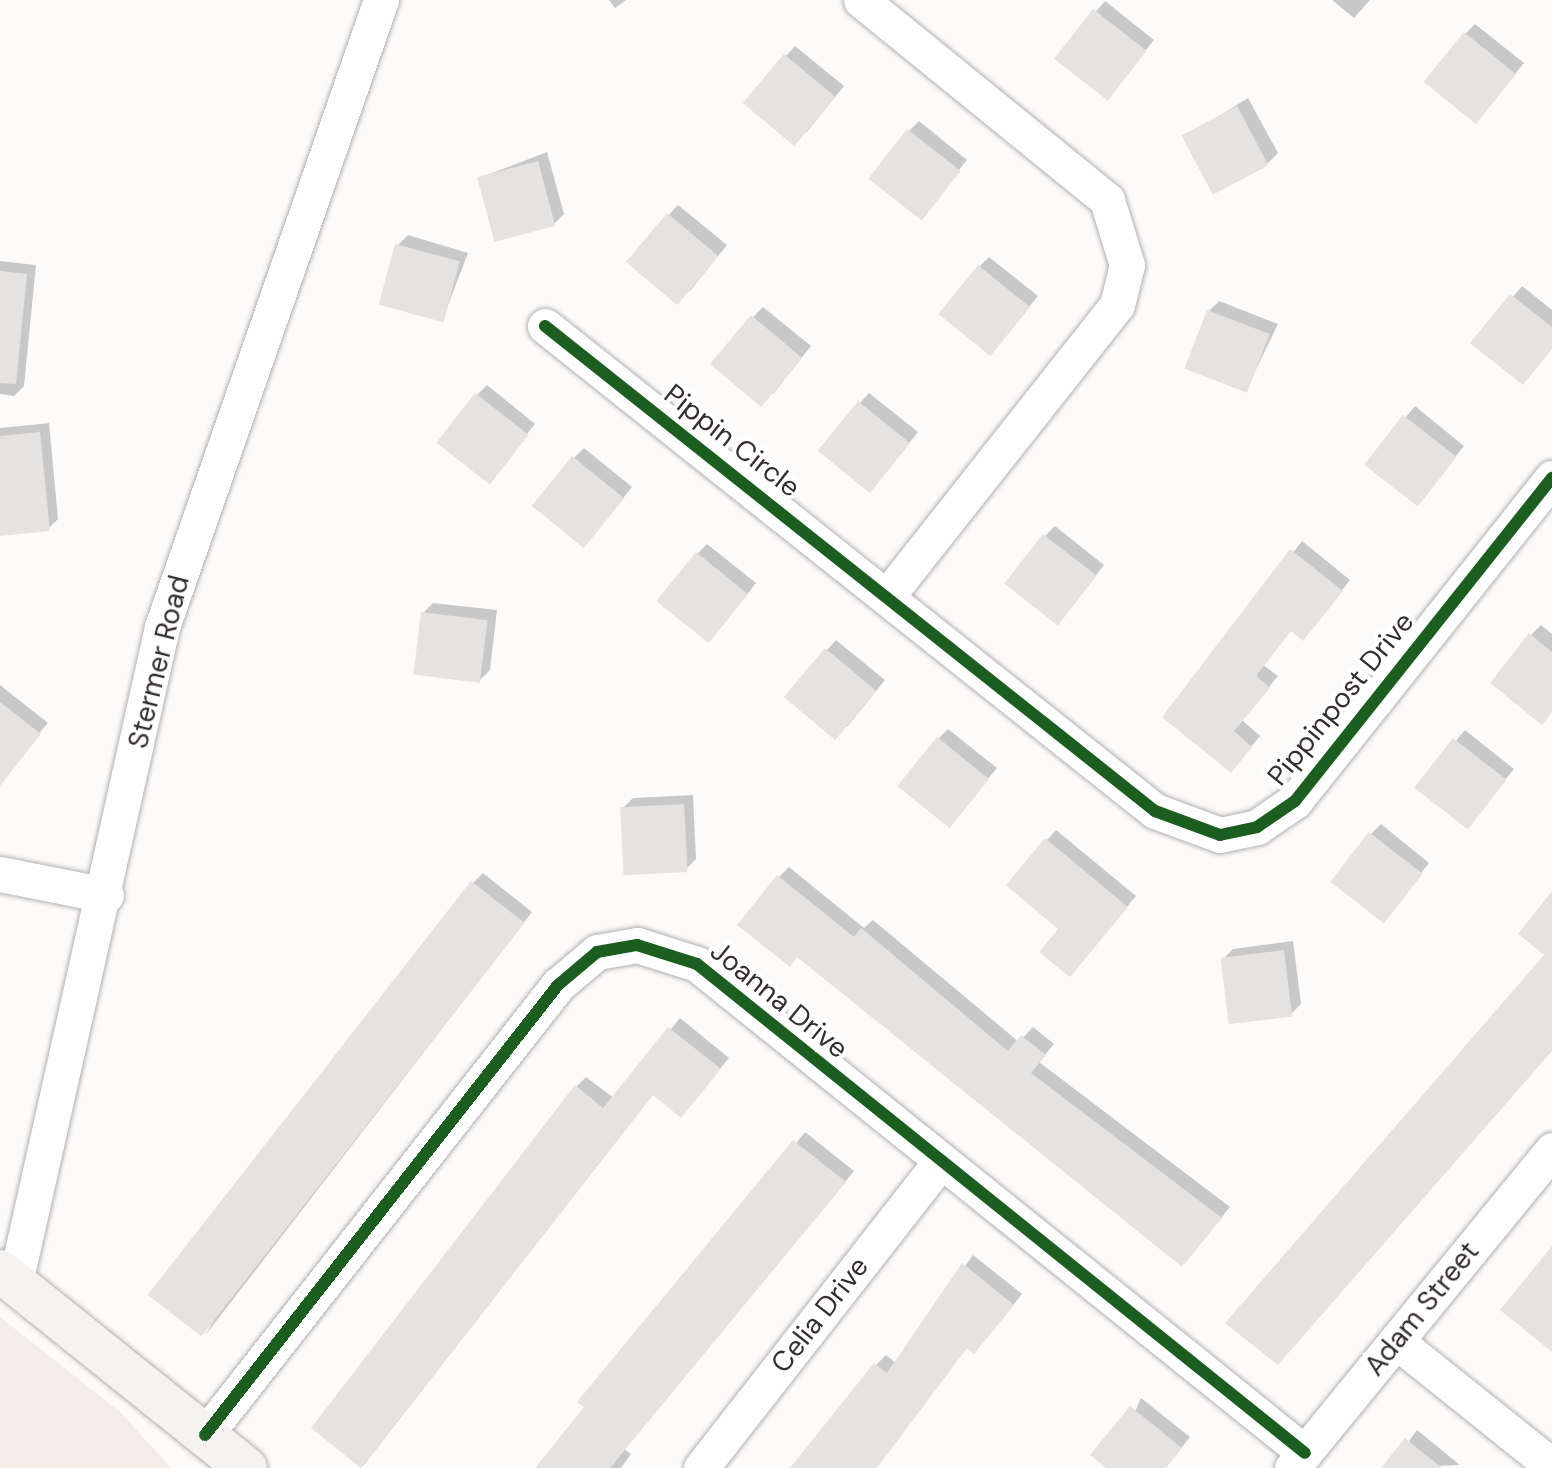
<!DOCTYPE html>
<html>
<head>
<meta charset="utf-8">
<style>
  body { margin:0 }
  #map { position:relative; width:1552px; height:1468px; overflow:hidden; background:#fcfbfa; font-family:"DM Sans",sans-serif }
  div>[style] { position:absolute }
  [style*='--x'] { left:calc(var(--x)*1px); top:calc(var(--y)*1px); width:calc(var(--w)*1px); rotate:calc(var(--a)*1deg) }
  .built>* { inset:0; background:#f4ece9 }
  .shadow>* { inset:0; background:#0003 }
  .building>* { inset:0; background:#e5e2e0; transform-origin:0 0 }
  .roads { filter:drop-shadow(0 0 2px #b3b0af) drop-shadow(0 0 2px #b3b0af) }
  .minor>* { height:35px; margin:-17.5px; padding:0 17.5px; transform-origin:17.5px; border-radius:17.5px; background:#fffefe }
  .major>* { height:42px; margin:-21px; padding:0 21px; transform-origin:21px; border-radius:21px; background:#f6f2f0 }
  .cycleway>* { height:12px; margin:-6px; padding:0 6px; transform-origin:6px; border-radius:6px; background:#1b5e20 }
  span { translate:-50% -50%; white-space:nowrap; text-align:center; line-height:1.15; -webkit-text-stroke:8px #fff; paint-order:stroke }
  .street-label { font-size:28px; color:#342e2c }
</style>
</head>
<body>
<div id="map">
  <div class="built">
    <div style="clip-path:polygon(0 1317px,120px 1412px,171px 1468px,0 1468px)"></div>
  </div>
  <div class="shadow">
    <div style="clip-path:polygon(609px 0,626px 0,615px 8px)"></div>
    <div style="clip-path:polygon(1332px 0,1370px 0,1354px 18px)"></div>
    <div style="clip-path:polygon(1105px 1px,1154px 40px,1116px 87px,1057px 58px)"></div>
    <div style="clip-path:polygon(1475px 24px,1524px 63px,1486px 110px,1465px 34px)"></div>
    <div style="clip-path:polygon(795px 46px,844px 86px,806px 133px,786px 56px)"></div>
    <div style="clip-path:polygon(1248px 98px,1278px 153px,1268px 163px,1185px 137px)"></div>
    <div style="clip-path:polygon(919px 121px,967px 160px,929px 207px,909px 131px)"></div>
    <div style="clip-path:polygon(547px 152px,564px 214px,554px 224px,479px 178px)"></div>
    <div style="clip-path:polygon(678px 205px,727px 245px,689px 292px,669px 215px)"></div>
    <div style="clip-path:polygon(408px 235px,468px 253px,442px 321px,398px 245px)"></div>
    <div style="clip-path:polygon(989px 257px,1038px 296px,1000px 343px,979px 267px)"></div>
    <div style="clip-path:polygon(0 261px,36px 265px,24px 386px,14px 396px,0 394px)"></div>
    <div style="clip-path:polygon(1522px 286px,1552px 310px,1552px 348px,1474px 343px)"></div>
    <div style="clip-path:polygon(1219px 301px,1278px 324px,1246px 390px,1209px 311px)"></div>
    <div style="clip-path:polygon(763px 307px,811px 346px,773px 394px,753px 317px)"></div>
    <div style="clip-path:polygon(487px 385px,535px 424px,497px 472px,477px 395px)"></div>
    <div style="clip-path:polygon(869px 393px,918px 432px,880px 479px,860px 403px)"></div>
    <div style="clip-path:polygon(1415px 406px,1464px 446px,1426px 493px,1367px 464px)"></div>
    <div style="clip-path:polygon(49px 423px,58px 519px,48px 529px,0 533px,0 428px)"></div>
    <div style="clip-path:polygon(584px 448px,632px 487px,594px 535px,574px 458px)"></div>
    <div style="clip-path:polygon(1055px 526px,1104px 565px,1066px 613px,1045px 536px)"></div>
    <div style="clip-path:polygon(1302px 541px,1350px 580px,1312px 628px,1292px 629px,1263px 665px,1278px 676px,1242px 720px,1260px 736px,1240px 760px,1166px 716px)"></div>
    <div style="clip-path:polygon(707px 544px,756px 583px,718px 631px,698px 553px)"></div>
    <div style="clip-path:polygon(433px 603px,497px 610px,490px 670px,480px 680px,423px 613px)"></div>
    <div style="clip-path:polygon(1541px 625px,1552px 634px,1552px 711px,1531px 635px)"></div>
    <div style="clip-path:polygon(836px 640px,885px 680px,847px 727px,827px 650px)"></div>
    <div style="clip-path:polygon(0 685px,48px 723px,0 777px)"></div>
    <div style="clip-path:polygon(948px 729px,997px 768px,958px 815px,939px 738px)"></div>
    <div style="clip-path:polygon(1465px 730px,1514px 769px,1476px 816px,1417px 787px)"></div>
    <div style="clip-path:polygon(693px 795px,696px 859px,686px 869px,623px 808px,633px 798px)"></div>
    <div style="clip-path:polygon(1381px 824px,1429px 863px,1391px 911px,1371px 834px)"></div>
    <div style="clip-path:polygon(1056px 830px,1136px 896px,1079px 964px,1062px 928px,1047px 840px)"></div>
    <div style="clip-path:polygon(789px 867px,864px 928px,873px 920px,1019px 1042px,1033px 1027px,1054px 1044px,1039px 1062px,1230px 1207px,1191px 1254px,779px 877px)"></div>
    <div style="clip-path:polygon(483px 873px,532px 912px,204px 1337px,473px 883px)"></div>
    <div style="clip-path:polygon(1293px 941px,1301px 1004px,1291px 1014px,1223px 959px,1233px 949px)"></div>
    <div style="clip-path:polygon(680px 1018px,729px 1058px,690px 1105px,654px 1093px,363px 1466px,314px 1427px,577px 1086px,586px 1077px,614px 1098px)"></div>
    <div style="clip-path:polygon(805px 1132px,854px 1171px,624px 1449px,631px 1454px,621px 1468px,540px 1468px)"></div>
    <div style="clip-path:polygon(973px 1255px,1022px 1294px,984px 1341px,968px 1346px,873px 1468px,794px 1468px,876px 1365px,886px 1355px,896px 1363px)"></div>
    <div style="clip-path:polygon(1141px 1398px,1190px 1437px,1165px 1468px,1110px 1468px)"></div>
    <div style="clip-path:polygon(1417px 1430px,1460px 1465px,1389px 1468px)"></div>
  </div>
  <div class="building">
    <div style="left:1093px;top:9px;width:68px;height:63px;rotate:38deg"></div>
    <div style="left:1464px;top:32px;width:67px;height:64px;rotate:39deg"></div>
    <div style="left:784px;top:54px;width:67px;height:64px;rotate:40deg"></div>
    <div style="left:1237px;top:106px;width:67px;height:63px;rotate:62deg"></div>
    <div style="left:907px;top:129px;width:68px;height:63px;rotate:38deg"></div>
    <div style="left:538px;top:161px;width:67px;height:63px;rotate:75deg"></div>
    <div style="left:667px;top:213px;width:67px;height:64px;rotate:40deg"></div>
    <div style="left:395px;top:244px;width:67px;height:63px;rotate:15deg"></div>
    <div style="left:978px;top:265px;width:67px;height:63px;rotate:39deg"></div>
    <div style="clip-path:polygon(0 271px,27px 274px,16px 384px,0 383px)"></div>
    <div style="clip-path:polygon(1510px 294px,1552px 327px,1552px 349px,1523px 385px,1470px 343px)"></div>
    <div style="left:1207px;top:310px;width:67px;height:63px;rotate:21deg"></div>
    <div style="left:751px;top:315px;width:67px;height:64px;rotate:40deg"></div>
    <div style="left:475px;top:393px;width:68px;height:63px;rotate:38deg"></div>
    <div style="left:858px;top:401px;width:67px;height:64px;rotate:39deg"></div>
    <div style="left:1403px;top:415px;width:68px;height:63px;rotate:38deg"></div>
    <div style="clip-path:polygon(40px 432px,50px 531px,0 536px,0 436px)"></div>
    <div style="left:572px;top:456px;width:67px;height:64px;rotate:39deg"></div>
    <div style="left:1043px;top:534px;width:68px;height:63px;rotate:38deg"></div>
    <div style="clip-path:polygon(1290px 549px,1343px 591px,1303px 641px,1291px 631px,1256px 676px,1270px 688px,1234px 731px,1252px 747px,1231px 773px,1162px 717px)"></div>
    <div style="left:696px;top:552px;width:67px;height:63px;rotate:39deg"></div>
    <div style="left:421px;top:612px;width:67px;height:63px;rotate:7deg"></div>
    <div style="clip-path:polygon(1529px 633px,1552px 652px,1552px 712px,1542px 725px,1490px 683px)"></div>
    <div style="left:825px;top:648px;width:67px;height:64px;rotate:40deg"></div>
    <div style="clip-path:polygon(0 702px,41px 734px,0 786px)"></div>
    <div style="left:937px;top:737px;width:67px;height:63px;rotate:39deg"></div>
    <div style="left:1453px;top:738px;width:68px;height:63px;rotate:38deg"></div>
    <div style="left:684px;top:804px;width:68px;height:64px;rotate:87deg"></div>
    <div style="left:1369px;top:832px;width:68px;height:63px;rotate:38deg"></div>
    <div style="clip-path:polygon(1045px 838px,1128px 907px,1070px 977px,1039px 952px,1058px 929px,1006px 885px)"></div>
    <div style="clip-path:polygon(777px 875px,854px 937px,861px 928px,1008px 1051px,1021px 1035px,1046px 1055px,1031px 1073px,1222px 1218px,1182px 1267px,797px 957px,790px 967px,737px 925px)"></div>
    <div style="left:471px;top:881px;width:68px;height:525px;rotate:38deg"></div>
    <div style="clip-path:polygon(1552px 891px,1552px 1051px,1278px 1365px,1225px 1323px,1544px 955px,1518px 934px)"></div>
    <div style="left:1284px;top:950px;width:67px;height:64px;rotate:83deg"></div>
    <div style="clip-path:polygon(668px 1027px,721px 1069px,681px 1118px,653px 1095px,361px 1468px,311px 1428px,575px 1085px,603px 1108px)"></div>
    <div style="clip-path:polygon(793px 1140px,846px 1182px,610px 1468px,535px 1468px,584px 1407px,577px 1402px)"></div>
    <div style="clip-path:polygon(1552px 1246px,1552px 1352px,1500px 1310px)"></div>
    <div style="clip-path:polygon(962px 1263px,1014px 1305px,974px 1354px,967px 1348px,877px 1468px,790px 1468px,874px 1363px,887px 1373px)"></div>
    <div style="clip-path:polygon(1130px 1406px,1182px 1448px,1166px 1468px,1106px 1468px,1090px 1455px)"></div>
    <div style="clip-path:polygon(1405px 1438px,1442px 1468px,1381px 1468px)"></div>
  </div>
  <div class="roads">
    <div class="minor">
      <div style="--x:861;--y:0;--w:317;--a:39.1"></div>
      <div style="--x:1107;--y:200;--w:68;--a:72.9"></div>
      <div style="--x:1127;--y:265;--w:41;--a:104"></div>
      <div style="--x:1117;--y:305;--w:371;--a:128.3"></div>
      <div style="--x:545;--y:326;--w:779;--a:38.49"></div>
      <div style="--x:1155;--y:811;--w:69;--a:20.3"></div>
      <div style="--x:1220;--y:835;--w:38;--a:-12"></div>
      <div style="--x:1257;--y:827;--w:46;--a:-34.4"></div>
      <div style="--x:1295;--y:801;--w:413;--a:-51.5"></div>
      <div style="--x:0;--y:874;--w:108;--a:11.2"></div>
      <div style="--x:15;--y:1283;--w:672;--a:-77.37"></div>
      <div style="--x:162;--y:627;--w:664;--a:-70.75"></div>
      <div style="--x:1396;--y:1341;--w:200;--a:38.7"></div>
      <div style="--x:205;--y:1435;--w:572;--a:-51.89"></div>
      <div style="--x:558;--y:985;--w:51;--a:-40.2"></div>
      <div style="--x:597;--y:952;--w:41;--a:-9.9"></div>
      <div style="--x:637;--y:945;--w:63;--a:17.6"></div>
      <div style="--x:697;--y:964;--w:780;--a:38.81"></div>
      <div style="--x:701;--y:1468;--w:388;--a:-52"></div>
      <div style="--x:1292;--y:1468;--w:411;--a:-50.7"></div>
    </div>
    <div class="major">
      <div style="--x:0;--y:1271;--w:315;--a:38.7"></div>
    </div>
  </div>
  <div class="cycleway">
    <div style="--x:545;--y:326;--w:779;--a:38.49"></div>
    <div style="--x:1155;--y:811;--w:69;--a:20.3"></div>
    <div style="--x:1220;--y:835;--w:38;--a:-12"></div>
    <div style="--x:1257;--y:827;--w:46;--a:-34.4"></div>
    <div style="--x:1295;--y:801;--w:413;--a:-51.5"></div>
    <div style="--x:205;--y:1435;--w:572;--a:-51.89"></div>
    <div style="--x:558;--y:985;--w:51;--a:-40.2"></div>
    <div style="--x:597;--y:952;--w:41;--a:-9.9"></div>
    <div style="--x:637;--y:945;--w:63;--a:17.6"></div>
    <div style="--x:697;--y:964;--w:780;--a:38.81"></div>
  </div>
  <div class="street-label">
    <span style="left:732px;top:441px;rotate:38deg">Pippin Circle</span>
    <span style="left:159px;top:662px;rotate:-76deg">Stermer Road</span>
    <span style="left:1341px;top:699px;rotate:-51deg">Pippinpost Drive</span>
    <span style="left:779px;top:1000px;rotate:39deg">Joanna Drive</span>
    <span style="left:1422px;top:1309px;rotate:-51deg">Adam Street</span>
    <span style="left:820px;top:1315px;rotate:-52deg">Celia Drive</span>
  </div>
</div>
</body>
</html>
